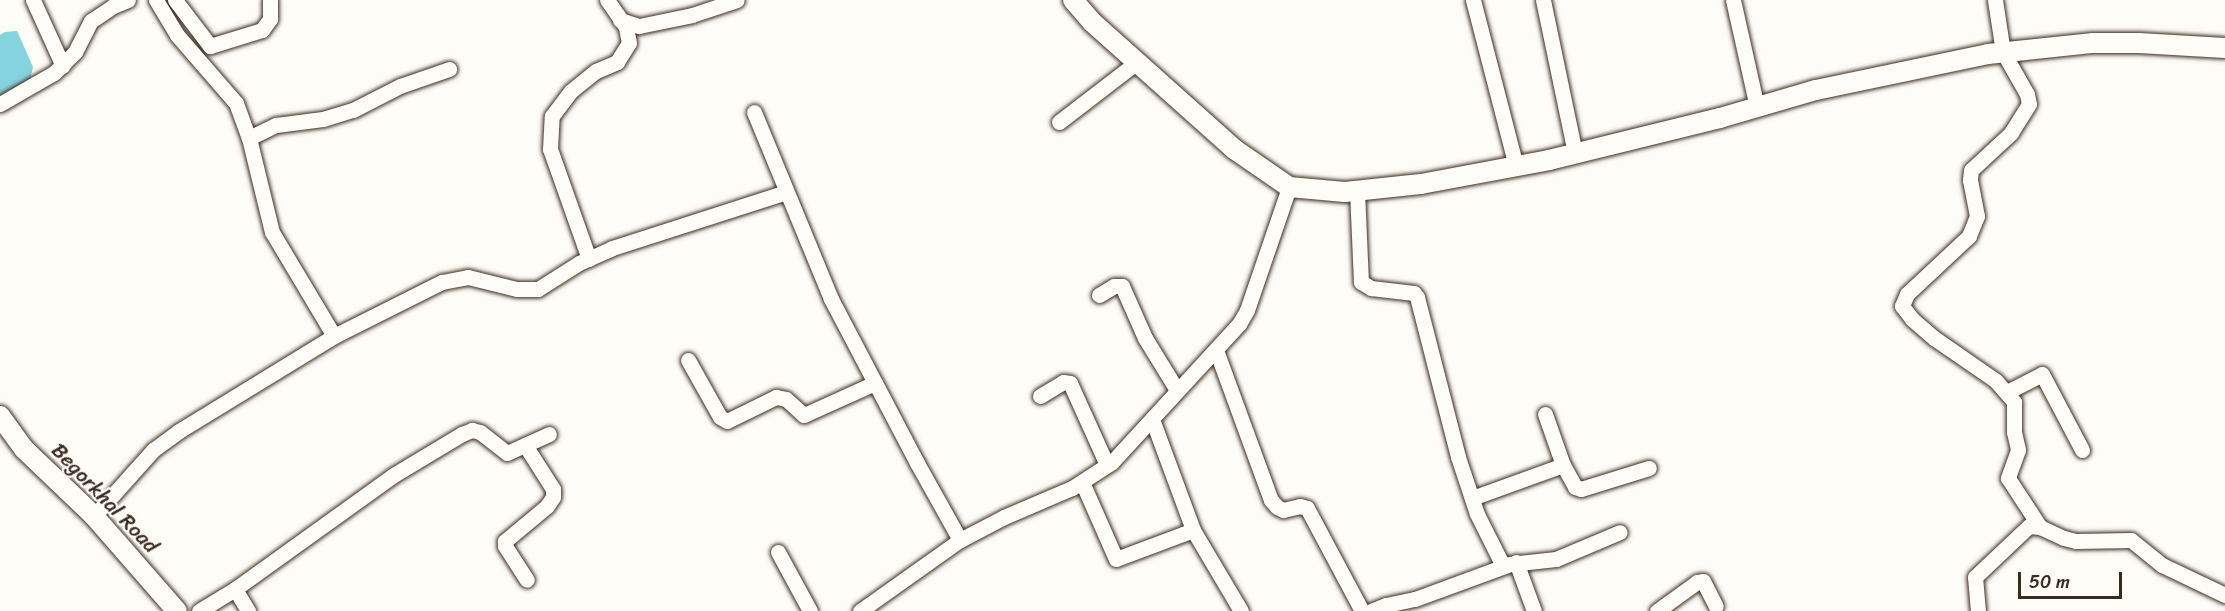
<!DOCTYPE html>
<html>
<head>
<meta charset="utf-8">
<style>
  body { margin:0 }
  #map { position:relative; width:2225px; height:611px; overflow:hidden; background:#fdfcf7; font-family:Sriracha,sans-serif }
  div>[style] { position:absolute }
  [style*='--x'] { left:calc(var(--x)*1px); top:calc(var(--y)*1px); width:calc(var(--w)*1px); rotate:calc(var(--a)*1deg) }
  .water>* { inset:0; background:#84d4df }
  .roads { filter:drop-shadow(0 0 2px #3b2a1e) drop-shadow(0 0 2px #3b2a1e) }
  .minor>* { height:15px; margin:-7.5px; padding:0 7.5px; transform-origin:7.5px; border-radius:7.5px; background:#fdfcf7 }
  .tertiary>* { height:20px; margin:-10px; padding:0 10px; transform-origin:10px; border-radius:10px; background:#fdfcf7 }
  span { translate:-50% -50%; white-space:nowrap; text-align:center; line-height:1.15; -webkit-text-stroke:4.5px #fdfcf7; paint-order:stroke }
  .street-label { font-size:21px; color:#3b2a1e }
  .scale { position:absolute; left:2018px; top:572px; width:104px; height:27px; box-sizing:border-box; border:3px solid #3b2a1e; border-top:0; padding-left:8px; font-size:18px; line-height:21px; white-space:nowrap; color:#3b2a1e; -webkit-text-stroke:4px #fdfcf7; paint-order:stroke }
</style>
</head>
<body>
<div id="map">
  <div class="water">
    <div style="clip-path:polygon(17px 31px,33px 67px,30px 80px,0 99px,0 35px,5px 32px)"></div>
  </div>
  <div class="roads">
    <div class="minor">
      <div style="--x:33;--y:0;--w:72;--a:65.6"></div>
      <div style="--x:156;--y:0;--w:41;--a:59"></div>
      <div style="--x:177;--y:35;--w:90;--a:49.1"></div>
      <div style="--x:236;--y:103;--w:37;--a:70"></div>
      <div style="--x:249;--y:138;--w:97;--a:76.3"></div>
      <div style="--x:272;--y:232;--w:121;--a:59.2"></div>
      <div style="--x:175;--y:0;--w:58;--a:52.7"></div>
      <div style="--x:210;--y:46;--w:54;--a:-17.1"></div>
      <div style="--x:262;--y:30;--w:14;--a:-54"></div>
      <div style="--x:270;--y:19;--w:19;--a:-90"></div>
      <div style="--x:1473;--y:0;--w:171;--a:75.5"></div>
      <div style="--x:1543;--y:0;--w:156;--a:78.2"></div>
      <div style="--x:1733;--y:0;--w:110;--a:77.4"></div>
      <div style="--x:1995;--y:0;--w:53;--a:81.3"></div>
      <div style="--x:2003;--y:52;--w:48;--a:60.3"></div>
      <div style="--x:2027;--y:94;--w:10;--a:79"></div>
      <div style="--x:2029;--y:104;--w:34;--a:122"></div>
      <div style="--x:2011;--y:133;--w:54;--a:137.2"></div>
      <div style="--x:1971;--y:170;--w:10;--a:96"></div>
      <div style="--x:1970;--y:180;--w:37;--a:79"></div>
      <div style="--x:1977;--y:216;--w:22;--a:112"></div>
      <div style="--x:1969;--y:236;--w:85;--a:136.9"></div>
      <div style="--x:1907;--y:294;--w:13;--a:113"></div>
      <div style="--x:1902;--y:306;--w:16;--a:52"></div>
      <div style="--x:1912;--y:319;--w:29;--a:41"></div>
      <div style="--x:1934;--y:338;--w:75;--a:34.7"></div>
      <div style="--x:1996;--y:381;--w:28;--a:49"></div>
      <div style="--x:2014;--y:402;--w:30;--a:90"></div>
      <div style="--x:2014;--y:432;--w:18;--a:77"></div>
      <div style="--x:2018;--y:450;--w:30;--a:110"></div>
      <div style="--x:2008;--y:478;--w:59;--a:56.9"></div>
      <div style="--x:620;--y:20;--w:20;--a:18"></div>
      <div style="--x:639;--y:26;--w:54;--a:-11.7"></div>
      <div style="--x:692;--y:15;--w:47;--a:-18.4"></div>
      <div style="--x:0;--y:104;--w:62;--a:-29.9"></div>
      <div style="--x:54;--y:73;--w:30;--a:-45"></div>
      <div style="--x:75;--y:52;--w:35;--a:-63"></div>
      <div style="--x:91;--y:21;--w:27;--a:-34"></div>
      <div style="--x:113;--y:6;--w:16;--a:-22"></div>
      <div style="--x:754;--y:112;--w:202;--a:67.6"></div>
      <div style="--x:831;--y:299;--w:185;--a:62.3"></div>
      <div style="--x:917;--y:463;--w:88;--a:60.8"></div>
      <div style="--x:1059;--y:122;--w:98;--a:-37.6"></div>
      <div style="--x:249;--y:138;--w:30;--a:-26"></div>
      <div style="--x:276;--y:125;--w:47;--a:-7.3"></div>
      <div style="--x:323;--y:119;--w:31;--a:-17"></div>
      <div style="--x:353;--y:110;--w:53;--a:-27.1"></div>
      <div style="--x:400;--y:86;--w:52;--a:-19.1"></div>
      <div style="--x:1357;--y:191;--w:91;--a:87.5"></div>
      <div style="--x:1361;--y:282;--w:12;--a:31"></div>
      <div style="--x:1371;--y:288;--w:43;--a:6.6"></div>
      <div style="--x:1414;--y:293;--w:5;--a:53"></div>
      <div style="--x:1417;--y:297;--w:165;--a:75.6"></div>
      <div style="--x:1458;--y:457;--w:60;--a:71.6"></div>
      <div style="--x:1477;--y:514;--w:58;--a:63.4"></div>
      <div style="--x:589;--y:259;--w:117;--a:-109.5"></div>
      <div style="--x:550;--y:149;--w:33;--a:-87"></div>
      <div style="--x:552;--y:116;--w:31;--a:-53"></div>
      <div style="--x:571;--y:91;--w:32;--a:-39"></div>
      <div style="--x:596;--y:71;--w:23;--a:-23"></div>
      <div style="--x:617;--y:62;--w:22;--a:-58"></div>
      <div style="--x:629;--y:43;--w:16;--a:-101"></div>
      <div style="--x:626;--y:27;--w:33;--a:-125"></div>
      <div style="--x:1099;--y:295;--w:17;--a:-31"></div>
      <div style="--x:1114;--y:286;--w:8;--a:0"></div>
      <div style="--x:1122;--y:286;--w:57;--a:66.1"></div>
      <div style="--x:1145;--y:338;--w:61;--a:58.4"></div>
      <div style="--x:1216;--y:350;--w:160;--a:69.9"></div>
      <div style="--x:1271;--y:500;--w:9;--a:49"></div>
      <div style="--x:1277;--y:507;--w:7;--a:27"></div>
      <div style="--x:1283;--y:510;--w:17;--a:-13"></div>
      <div style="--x:1300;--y:506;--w:7;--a:16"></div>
      <div style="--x:1307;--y:508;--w:117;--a:61.9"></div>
      <div style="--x:688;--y:360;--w:65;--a:60.7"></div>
      <div style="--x:720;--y:417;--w:8;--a:30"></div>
      <div style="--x:727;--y:421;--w:55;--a:-26.1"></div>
      <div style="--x:776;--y:397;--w:10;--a:11"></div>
      <div style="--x:786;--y:399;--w:24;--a:42"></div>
      <div style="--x:804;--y:415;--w:78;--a:-24.3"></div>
      <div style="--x:2007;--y:392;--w:39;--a:-27"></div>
      <div style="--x:2042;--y:374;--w:86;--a:62.2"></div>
      <div style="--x:1040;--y:396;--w:27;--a:-31"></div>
      <div style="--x:1063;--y:382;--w:7;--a:8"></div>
      <div style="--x:1070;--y:383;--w:90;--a:65.7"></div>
      <div style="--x:1545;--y:414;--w:54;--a:70.6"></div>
      <div style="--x:1152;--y:419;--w:118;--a:69.7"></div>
      <div style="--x:1193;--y:530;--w:94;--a:59.3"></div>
      <div style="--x:525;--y:445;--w:52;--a:57.5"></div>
      <div style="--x:553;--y:489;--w:8;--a:90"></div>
      <div style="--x:553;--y:497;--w:11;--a:124"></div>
      <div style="--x:547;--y:506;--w:55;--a:140.2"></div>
      <div style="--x:505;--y:541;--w:5;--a:90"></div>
      <div style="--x:505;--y:546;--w:40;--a:57.1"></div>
      <div style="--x:1082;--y:482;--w:84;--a:66.2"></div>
      <div style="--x:1116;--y:559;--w:82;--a:-20.6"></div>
      <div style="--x:1472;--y:498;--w:97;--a:-19.9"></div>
      <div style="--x:1563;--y:465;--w:25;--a:61"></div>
      <div style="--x:1575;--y:487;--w:6;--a:18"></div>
      <div style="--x:1581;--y:489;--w:71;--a:-17.2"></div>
      <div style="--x:94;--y:516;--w:89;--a:-48.2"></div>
      <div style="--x:153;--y:450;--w:32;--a:-36"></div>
      <div style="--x:179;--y:431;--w:182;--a:-31.5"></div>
      <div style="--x:334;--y:336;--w:121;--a:-26.6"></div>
      <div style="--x:442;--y:282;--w:26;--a:-11"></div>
      <div style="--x:468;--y:277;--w:50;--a:13.8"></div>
      <div style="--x:517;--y:289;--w:21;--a:0"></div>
      <div style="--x:538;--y:289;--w:49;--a:-32.4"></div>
      <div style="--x:579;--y:263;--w:36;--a:-24"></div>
      <div style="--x:612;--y:248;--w:183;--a:-17.8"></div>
      <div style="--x:778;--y:552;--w:67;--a:61.5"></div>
      <div style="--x:1516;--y:562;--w:52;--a:69.8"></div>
      <div style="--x:235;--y:589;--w:193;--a:-35.7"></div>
      <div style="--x:392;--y:476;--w:82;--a:-31"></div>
      <div style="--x:462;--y:434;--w:11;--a:-22"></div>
      <div style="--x:472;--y:430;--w:8;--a:14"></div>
      <div style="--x:480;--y:432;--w:34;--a:38"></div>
      <div style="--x:507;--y:453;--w:46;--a:-24.3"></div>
      <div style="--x:199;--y:611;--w:42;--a:-31.4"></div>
      <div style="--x:235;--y:589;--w:26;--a:59"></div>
      <div style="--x:860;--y:611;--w:123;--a:-35.4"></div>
      <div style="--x:960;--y:540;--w:50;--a:-27.6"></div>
      <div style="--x:1004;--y:517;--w:74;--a:-23.1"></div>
      <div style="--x:1072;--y:488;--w:48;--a:-33"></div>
      <div style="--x:1112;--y:462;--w:188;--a:-47.4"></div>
      <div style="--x:1239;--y:324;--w:16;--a:-60"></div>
      <div style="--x:1247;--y:310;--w:130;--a:-71.1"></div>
      <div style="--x:1371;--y:611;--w:16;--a:-22"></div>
      <div style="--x:1386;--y:605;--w:30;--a:-12"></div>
      <div style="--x:1415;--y:599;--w:101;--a:-20.2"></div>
      <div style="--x:1510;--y:564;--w:46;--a:-6.2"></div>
      <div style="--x:1556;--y:559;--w:69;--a:-22.9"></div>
      <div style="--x:1657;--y:611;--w:49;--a:-35.9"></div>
      <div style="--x:1697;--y:582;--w:6;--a:-9"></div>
      <div style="--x:1703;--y:581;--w:28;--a:63"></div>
      <div style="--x:1978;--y:611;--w:34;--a:-95"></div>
      <div style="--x:1975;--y:577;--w:74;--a:-43.4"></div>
      <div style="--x:2029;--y:526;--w:11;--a:5"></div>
      <div style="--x:2040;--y:527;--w:26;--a:25"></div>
      <div style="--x:2064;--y:538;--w:12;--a:14"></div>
      <div style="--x:2076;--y:541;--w:55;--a:-1"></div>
      <div style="--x:2131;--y:540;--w:40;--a:39"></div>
      <div style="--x:2162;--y:565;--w:70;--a:25.5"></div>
    </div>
    <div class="tertiary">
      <div style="--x:1073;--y:0;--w:29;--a:49"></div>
      <div style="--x:1092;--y:22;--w:191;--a:41.8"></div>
      <div style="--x:1234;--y:149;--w:67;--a:34.6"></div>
      <div style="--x:1289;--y:187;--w:56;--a:5.1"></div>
      <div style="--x:1345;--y:192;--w:76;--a:-6"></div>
      <div style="--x:1421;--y:184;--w:130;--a:-10.6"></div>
      <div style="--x:1549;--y:160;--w:176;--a:-13.8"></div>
      <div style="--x:1720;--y:118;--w:100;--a:-16.3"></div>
      <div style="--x:1816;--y:90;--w:176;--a:-11.8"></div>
      <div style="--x:1988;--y:54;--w:106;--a:-6"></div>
      <div style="--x:2093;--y:43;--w:46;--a:0"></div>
      <div style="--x:2139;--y:43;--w:86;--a:3.3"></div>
      <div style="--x:0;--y:416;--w:41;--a:54"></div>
      <div style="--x:24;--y:449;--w:97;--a:43.7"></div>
      <div style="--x:94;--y:516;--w:126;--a:48.9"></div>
    </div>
  </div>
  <div class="street-label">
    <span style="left:105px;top:498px;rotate:46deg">Begorkhal Road</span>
  </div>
  <div class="scale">50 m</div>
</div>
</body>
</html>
